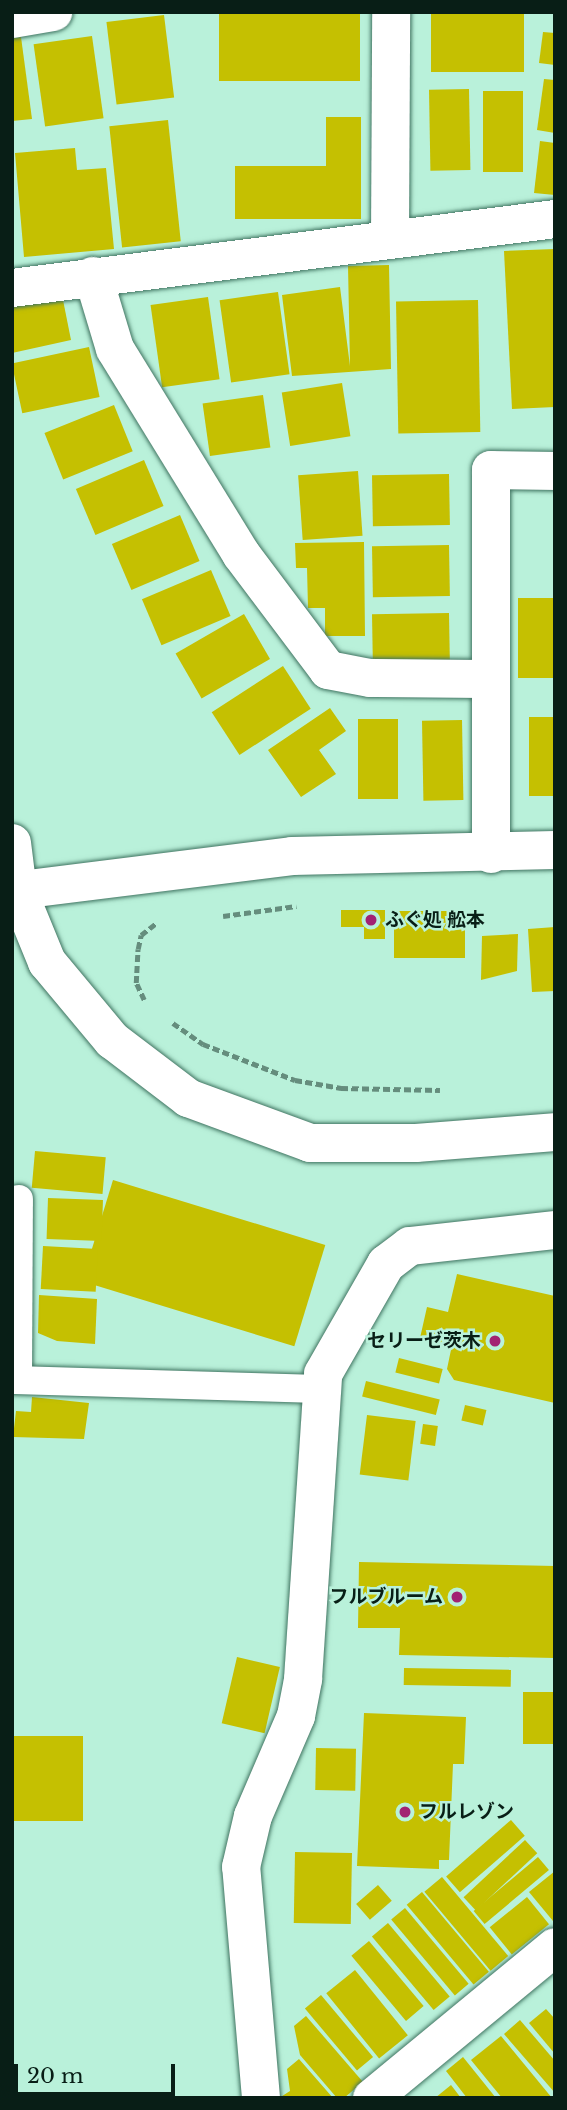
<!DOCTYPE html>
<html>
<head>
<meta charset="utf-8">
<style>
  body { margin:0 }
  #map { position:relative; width:567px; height:2110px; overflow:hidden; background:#b9f1da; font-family:"Libre Baskerville","Noto Sans JP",serif }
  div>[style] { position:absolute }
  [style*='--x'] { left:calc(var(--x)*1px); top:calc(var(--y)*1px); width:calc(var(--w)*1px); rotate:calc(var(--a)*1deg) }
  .building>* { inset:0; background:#c5c001; transform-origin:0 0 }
  .path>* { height:4.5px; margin-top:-2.25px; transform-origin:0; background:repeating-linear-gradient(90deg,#658d7d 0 7px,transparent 0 10.5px) }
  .roads { filter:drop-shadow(0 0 2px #407461) drop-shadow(0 0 2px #407461) }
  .service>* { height:28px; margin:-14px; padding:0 14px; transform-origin:14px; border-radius:14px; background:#fff }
  .minor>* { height:38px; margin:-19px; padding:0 19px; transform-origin:19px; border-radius:19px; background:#fff }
  .tertiary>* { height:38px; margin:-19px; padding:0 19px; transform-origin:19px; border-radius:19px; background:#fff }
  .dots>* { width:19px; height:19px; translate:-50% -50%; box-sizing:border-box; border:4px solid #b9f1da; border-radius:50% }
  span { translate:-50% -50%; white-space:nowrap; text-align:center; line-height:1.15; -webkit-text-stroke:5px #b9f1da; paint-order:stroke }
  .poi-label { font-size:19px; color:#081e16; font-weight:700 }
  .left { translate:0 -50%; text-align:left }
  .right { translate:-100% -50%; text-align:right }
  .frame { position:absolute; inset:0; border:14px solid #081e16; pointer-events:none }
  .scale { position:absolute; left:14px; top:2064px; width:161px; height:32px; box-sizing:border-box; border:4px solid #081e16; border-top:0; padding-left:9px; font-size:21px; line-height:24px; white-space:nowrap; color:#081e16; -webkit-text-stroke:5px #b9f1da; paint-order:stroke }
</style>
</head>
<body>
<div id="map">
  <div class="building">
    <div style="left:219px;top:12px;width:141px;height:69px"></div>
    <div style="left:431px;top:12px;width:93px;height:60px"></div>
    <div style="left:164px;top:15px;width:83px;height:58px;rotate:83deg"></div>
    <div style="clip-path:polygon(543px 32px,555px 33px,555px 65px,539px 63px)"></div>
    <div style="left:92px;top:36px;width:83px;height:59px;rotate:82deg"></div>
    <div style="clip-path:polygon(21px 37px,32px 119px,12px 121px,12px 38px)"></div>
    <div style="clip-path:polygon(544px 79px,555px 80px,555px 133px,537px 130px)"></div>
    <div style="left:469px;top:89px;width:81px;height:40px;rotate:89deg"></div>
    <div style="left:483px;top:91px;width:40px;height:81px"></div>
    <div style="clip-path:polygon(326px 117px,361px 117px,361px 219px,235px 219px,235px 166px,326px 166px)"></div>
    <div style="left:168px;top:120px;width:122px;height:59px;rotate:84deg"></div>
    <div style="clip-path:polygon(540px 141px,555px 143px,555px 195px,534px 193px)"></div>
    <div style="clip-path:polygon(75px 148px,77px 170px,106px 168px,114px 249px,24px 257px,15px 153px)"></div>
    <div style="clip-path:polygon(555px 249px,555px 407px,512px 409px,504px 251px)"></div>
    <div style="clip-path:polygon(389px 265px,391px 369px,292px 376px,282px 295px,340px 287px,350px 366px,348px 266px)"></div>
    <div style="clip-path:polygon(61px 290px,71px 340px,12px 353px,12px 301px)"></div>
    <div style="left:278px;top:292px;width:83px;height:59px;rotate:82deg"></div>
    <div style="left:208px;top:297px;width:83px;height:58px;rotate:82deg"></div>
    <div style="left:478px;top:300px;width:132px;height:82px;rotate:89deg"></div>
    <div style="left:89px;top:347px;width:51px;height:79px;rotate:78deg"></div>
    <div style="left:342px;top:383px;width:54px;height:61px;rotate:81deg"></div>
    <div style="left:263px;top:395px;width:53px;height:61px;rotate:82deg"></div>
    <div style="left:114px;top:405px;width:50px;height:75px;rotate:68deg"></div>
    <div style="left:144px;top:460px;width:50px;height:74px;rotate:67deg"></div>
    <div style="left:358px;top:471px;width:65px;height:60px;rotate:86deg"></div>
    <div style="left:449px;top:474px;width:51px;height:77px;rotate:89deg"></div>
    <div style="left:180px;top:515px;width:50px;height:74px;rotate:67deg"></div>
    <div style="clip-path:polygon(364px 542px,365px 636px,325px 636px,325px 608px,308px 608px,307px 568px,296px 568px,295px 543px)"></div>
    <div style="left:449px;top:545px;width:51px;height:77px;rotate:89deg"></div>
    <div style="left:211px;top:570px;width:50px;height:75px;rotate:67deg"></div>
    <div style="left:555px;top:598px;width:80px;height:37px;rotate:90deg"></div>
    <div style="left:449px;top:613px;width:50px;height:77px;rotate:89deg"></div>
    <div style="left:244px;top:614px;width:52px;height:79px;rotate:60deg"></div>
    <div style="left:283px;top:666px;width:51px;height:85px;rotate:57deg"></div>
    <div style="clip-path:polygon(330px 708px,346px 731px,319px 750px,336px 774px,301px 797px,268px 750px)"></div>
    <div style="left:555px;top:717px;width:79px;height:26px;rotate:90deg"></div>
    <div style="left:358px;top:719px;width:40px;height:80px"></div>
    <div style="left:462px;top:720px;width:80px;height:40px;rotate:89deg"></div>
    <div style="clip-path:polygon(341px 910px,385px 910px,385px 939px,364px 939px,364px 927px,341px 927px)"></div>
    <div style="left:394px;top:911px;width:71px;height:47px"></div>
    <div style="clip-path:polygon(555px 927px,555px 991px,532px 992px,528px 929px)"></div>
    <div style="clip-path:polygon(518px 934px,517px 971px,481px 980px,482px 936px)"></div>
    <div style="left:35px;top:1151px;width:71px;height:37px;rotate:5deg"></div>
    <div style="left:113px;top:1180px;width:222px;height:106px;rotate:17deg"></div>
    <div style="left:48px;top:1198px;width:55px;height:41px;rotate:2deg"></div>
    <div style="left:43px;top:1246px;width:55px;height:43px;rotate:3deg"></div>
    <div style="clip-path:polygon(457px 1274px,555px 1296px,555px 1403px,454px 1380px,447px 1369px,452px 1345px,420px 1338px,427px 1307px,448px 1312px)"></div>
    <div style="clip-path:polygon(39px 1295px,97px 1299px,95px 1344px,57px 1341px,38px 1333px)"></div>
    <div style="left:399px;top:1358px;width:45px;height:15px;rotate:14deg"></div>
    <div style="left:366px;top:1381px;width:76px;height:16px;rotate:14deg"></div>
    <div style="clip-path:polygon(32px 1397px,89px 1403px,84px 1439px,13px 1437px,16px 1411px,31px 1412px)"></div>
    <div style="left:465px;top:1405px;width:22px;height:16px;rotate:13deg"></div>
    <div style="left:367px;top:1415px;width:49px;height:60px;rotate:7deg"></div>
    <div style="left:423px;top:1424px;width:15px;height:20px;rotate:8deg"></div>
    <div style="clip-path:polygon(359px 1562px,555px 1566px,555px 1658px,399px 1655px,400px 1628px,358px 1628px)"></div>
    <div style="left:237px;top:1657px;width:44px;height:68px;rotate:13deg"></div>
    <div style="left:404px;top:1668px;width:107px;height:17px;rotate:1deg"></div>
    <div style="left:523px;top:1692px;width:32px;height:52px"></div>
    <div style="clip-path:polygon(364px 1713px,466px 1717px,464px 1764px,453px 1764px,449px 1860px,439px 1860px,439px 1869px,357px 1866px)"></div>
    <div style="left:13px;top:1736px;width:70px;height:85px"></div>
    <div style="left:316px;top:1748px;width:40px;height:42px;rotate:1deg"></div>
    <div style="left:511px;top:1820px;width:21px;height:86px;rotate:49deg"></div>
    <div style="left:525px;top:1840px;width:18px;height:84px;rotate:47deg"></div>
    <div style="left:295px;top:1852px;width:57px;height:71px;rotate:1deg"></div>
    <div style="left:538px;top:1857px;width:17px;height:84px;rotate:50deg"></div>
    <div style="clip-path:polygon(555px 1871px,555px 1920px,553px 1921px,529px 1892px)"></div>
    <div style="left:442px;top:1877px;width:103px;height:23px;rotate:50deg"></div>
    <div style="left:378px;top:1885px;width:21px;height:29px;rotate:49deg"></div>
    <div style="left:422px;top:1892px;width:104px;height:20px;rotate:50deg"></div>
    <div style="left:527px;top:1897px;width:35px;height:48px;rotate:51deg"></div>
    <div style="left:405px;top:1908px;width:99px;height:18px;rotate:50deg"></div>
    <div style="left:388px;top:1923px;width:96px;height:21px;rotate:50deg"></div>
    <div style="left:369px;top:1941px;width:85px;height:23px;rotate:50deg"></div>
    <div style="left:355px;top:1970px;width:84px;height:37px;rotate:51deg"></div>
    <div style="left:321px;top:1995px;width:81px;height:21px;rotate:50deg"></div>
    <div style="clip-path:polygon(546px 2009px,555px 2019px,555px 2054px,529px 2023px)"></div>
    <div style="clip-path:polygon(306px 2016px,363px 2082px,344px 2098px,337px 2098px,300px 2055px,294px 2026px)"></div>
    <div style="clip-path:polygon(520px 2020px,555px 2061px,555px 2093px,504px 2034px)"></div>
    <div style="clip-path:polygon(501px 2036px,552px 2098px,502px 2098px,471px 2060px)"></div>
    <div style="clip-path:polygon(463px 2057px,496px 2098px,467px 2098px,446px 2071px)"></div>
    <div style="clip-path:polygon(299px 2059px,333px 2098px,279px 2098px,290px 2091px,287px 2069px)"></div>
    <div style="clip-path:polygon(451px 2085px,461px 2098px,435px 2098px)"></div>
  </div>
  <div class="path">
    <div style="--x:223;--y:916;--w:74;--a:-7.8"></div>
    <div style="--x:144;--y:1000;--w:19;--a:-115"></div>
    <div style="--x:136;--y:983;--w:34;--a:-87"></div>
    <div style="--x:138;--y:949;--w:14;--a:-78"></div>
    <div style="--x:141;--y:935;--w:18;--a:-38"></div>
    <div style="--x:173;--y:1023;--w:37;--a:35"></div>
    <div style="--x:203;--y:1044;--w:99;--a:21.4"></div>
    <div style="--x:295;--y:1080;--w:47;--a:9.9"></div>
    <div style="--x:341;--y:1088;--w:99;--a:1.2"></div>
  </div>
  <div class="roads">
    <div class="service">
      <div style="--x:12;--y:1380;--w:310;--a:1.7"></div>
      <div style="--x:18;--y:1380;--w:181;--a:-89.7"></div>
    </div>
    <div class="minor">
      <div style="--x:12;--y:19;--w:42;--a:-9.7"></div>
      <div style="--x:390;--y:239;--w:227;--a:-89.7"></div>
      <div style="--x:93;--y:276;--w:76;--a:73.2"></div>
      <div style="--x:115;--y:349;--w:241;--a:58.4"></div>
      <div style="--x:241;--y:554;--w:145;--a:53.1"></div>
      <div style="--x:328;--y:670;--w:43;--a:10.8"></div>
      <div style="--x:370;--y:678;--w:121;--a:0.5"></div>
      <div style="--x:12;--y:288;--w:547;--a:-7.24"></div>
      <div style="--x:491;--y:854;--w:384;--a:-90"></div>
      <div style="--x:491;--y:470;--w:64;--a:0.9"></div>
      <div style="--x:261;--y:2098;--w:232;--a:-94.9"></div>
      <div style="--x:241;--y:1867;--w:52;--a:-76.8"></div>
      <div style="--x:253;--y:1816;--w:109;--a:-66.7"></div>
      <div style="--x:296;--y:1716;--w:38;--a:-79"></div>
      <div style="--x:303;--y:1679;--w:306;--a:-86.2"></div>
      <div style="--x:323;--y:1374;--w:127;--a:-60.2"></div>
      <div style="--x:386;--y:1264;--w:30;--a:-37"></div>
      <div style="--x:410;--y:1246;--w:146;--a:-6.3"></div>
      <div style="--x:372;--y:2098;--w:237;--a:-39.5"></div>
    </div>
    <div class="tertiary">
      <div style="--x:12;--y:843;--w:48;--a:82.9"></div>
      <div style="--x:18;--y:891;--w:77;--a:67.8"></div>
      <div style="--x:47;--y:962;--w:102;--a:50.2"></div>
      <div style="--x:112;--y:1040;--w:96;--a:37.3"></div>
      <div style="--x:188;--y:1098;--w:130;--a:20.2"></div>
      <div style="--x:310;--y:1143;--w:106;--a:0"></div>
      <div style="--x:416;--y:1143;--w:139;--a:-4.5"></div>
      <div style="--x:12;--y:891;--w:282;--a:-7.1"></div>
      <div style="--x:292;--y:856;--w:263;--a:-1.3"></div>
    </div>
  </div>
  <div class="dots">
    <div style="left:371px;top:920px;background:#a22272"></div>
    <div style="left:495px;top:1341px;background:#a22272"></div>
    <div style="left:457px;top:1597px;background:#a22272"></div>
    <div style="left:405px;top:1812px;background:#a22272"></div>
  </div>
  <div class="poi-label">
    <span class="left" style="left:385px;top:920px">ふぐ処 舩本</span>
    <span class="right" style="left:481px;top:1341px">セリーゼ茨木</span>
    <span class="right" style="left:443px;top:1597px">フルブルーム</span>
    <span class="left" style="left:419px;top:1812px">フルレゾン</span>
  </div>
  <div class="frame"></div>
  <div class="scale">20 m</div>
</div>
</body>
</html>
